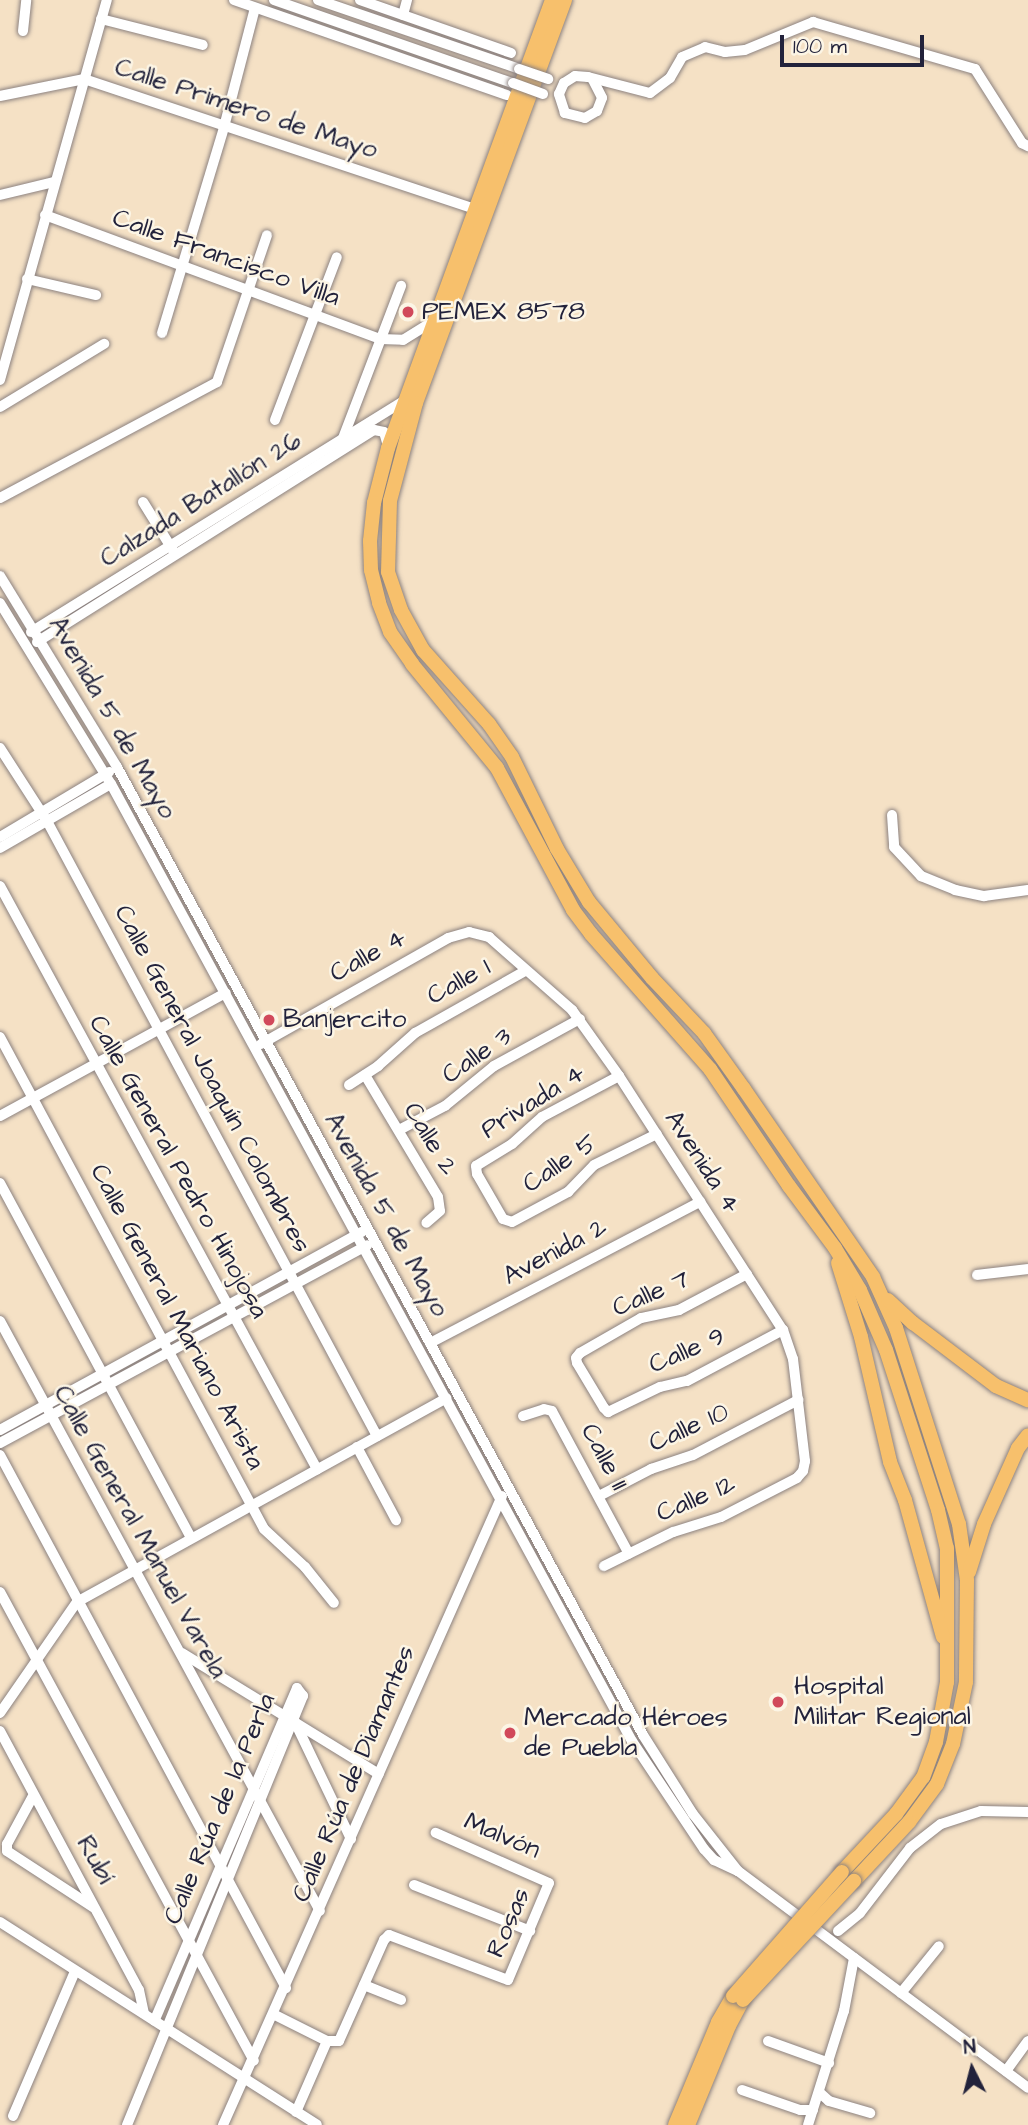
<!DOCTYPE html>
<html>
<head>
<meta charset="utf-8">
<style>
  body { margin:0 }
  #map { position:relative; width:1028px; height:2125px; overflow:hidden; background:#f5e1c5; font-family:"Architects Daughter",sans-serif }
  div>[style] { position:absolute }
  [style*='--x'] { left:calc(var(--x)*1px); top:calc(var(--y)*1px); width:calc(var(--w)*1px); rotate:calc(var(--a)*1deg) }
  .roads { filter:drop-shadow(0 0 2px #8c8280) drop-shadow(0 0 2px #8c8280) }
  .minor>* { height:10px; margin:-5px; padding:0 5px; transform-origin:5px; border-radius:5px; background:#fff }
  .major>* { height:14px; margin:-7px; padding:0 7px; transform-origin:7px; border-radius:7px; background:#f7c06c }
  .bridges { filter:drop-shadow(0 0 2px #8c8280) drop-shadow(0 0 2px #8c8280) }
  .minor-bridge>* { height:10px; margin:-5px; padding:0 5px; transform-origin:5px; border-radius:5px; background:#fff }
  .major-bridge>* { height:14px; margin:-7px; padding:0 7px; transform-origin:7px; border-radius:7px; background:#f7c06c }
  .dots>* { width:19px; height:19px; translate:-50% -50%; box-sizing:border-box; border:4px solid #fcf5e5; border-radius:50% }
  span { translate:-50% -50%; white-space:nowrap; text-align:center; line-height:1.15; -webkit-text-stroke:5px #fcf5e5; paint-order:stroke }
  .street-label { font-size:26px; color:#22223b }
  .poi-label { font-size:26px; color:#22223b }
  .left { translate:0 -50%; text-align:left }
  .north { position:absolute; left:937px; top:2034px; width:70px; height:70px; -webkit-text-stroke:5px #fcf5e5; paint-order:stroke; rotate:354deg; font-size:19px; font-weight:700; line-height:28px; text-align:center; color:#22223b }
  .north::after { content:''; display:block; margin:auto; width:24px; height:32px; background:#22223b; clip-path:polygon(50% 0,100% 100%,50% 72%,0 100%) }
  .scale { position:absolute; left:780px; top:35px; width:144px; height:32px; box-sizing:border-box; border:4px solid #22223b; border-top:0; padding-left:9px; font-size:21px; line-height:24px; white-space:nowrap; color:#22223b; -webkit-text-stroke:5px #fcf5e5; paint-order:stroke }
</style>
</head>
<body>
<div id="map">
  <div class="roads">
    <div class="minor">
      <div style="--x:234;--y:0;--w:289;--a:19.2"></div>
      <div style="--x:274;--y:0;--w:253;--a:19.2"></div>
      <div style="--x:318;--y:0;--w:213;--a:18.9"></div>
      <div style="--x:360;--y:0;--w:160;--a:19.3"></div>
      <div style="--x:403;--y:15;--w:16;--a:-75"></div>
      <div style="--x:101;--y:19;--w:105;--a:14.3"></div>
      <div style="--x:23;--y:31;--w:31;--a:-84"></div>
      <div style="--x:593;--y:80;--w:20;--a:63"></div>
      <div style="--x:602;--y:98;--w:14;--a:111"></div>
      <div style="--x:597;--y:111;--w:14;--a:150"></div>
      <div style="--x:585;--y:118;--w:21;--a:-166"></div>
      <div style="--x:565;--y:113;--w:20;--a:-108"></div>
      <div style="--x:559;--y:94;--w:12;--a:-66"></div>
      <div style="--x:564;--y:83;--w:13;--a:-32"></div>
      <div style="--x:575;--y:76;--w:13;--a:4"></div>
      <div style="--x:588;--y:77;--w:64;--a:14.5"></div>
      <div style="--x:650;--y:93;--w:25;--a:-37"></div>
      <div style="--x:670;--y:78;--w:24;--a:-60"></div>
      <div style="--x:682;--y:57;--w:25;--a:-23"></div>
      <div style="--x:705;--y:47;--w:21;--a:14"></div>
      <div style="--x:725;--y:52;--w:20;--a:-6"></div>
      <div style="--x:745;--y:50;--w:74;--a:-22.4"></div>
      <div style="--x:813;--y:22;--w:169;--a:16.2"></div>
      <div style="--x:975;--y:69;--w:88;--a:57.6"></div>
      <div style="--x:1022;--y:143;--w:7;--a:27"></div>
      <div style="--x:0;--y:96;--w:86;--a:-11.4"></div>
      <div style="--x:84;--y:79;--w:412;--a:18.4"></div>
      <div style="--x:0;--y:195;--w:56;--a:-13.5"></div>
      <div style="--x:45;--y:215;--w:357;--a:20.3"></div>
      <div style="--x:380;--y:339;--w:23;--a:2"></div>
      <div style="--x:403;--y:340;--w:36;--a:-32"></div>
      <div style="--x:27;--y:279;--w:71;--a:13.1"></div>
      <div style="--x:162;--y:333;--w:215;--a:-73.2"></div>
      <div style="--x:224;--y:127;--w:123;--a:-75.4"></div>
      <div style="--x:0;--y:380;--w:395;--a:-74.3"></div>
      <div style="--x:0;--y:407;--w:122;--a:-31.2"></div>
      <div style="--x:275;--y:420;--w:174;--a:-69.2"></div>
      <div style="--x:343;--y:438;--w:163;--a:-69.1"></div>
      <div style="--x:0;--y:498;--w:246;--a:-28.1"></div>
      <div style="--x:217;--y:382;--w:155;--a:-71.2"></div>
      <div style="--x:143;--y:502;--w:59;--a:58.2"></div>
      <div style="--x:0;--y:576;--w:224;--a:58.5"></div>
      <div style="--x:117;--y:767;--w:1102;--a:61.48"></div>
      <div style="--x:643;--y:1735;--w:93;--a:57.7"></div>
      <div style="--x:693;--y:1814;--w:73;--a:51.7"></div>
      <div style="--x:738;--y:1871;--w:362;--a:36.8"></div>
      <div style="--x:0;--y:603;--w:212;--a:58.5"></div>
      <div style="--x:111;--y:784;--w:1090;--a:61.44"></div>
      <div style="--x:632;--y:1741;--w:130;--a:56.3"></div>
      <div style="--x:704;--y:1849;--w:15;--a:48"></div>
      <div style="--x:714;--y:1860;--w:26;--a:25"></div>
      <div style="--x:31;--y:632;--w:438;--a:-31.8"></div>
      <div style="--x:37;--y:642;--w:398;--a:-32.2"></div>
      <div style="--x:374;--y:430;--w:10;--a:11"></div>
      <div style="--x:384;--y:432;--w:15;--a:74"></div>
      <div style="--x:0;--y:748;--w:87;--a:57.2"></div>
      <div style="--x:47;--y:821;--w:698;--a:61.78"></div>
      <div style="--x:892;--y:815;--w:32;--a:86"></div>
      <div style="--x:894;--y:847;--w:40;--a:47"></div>
      <div style="--x:921;--y:876;--w:37;--a:22"></div>
      <div style="--x:955;--y:890;--w:30;--a:12"></div>
      <div style="--x:984;--y:896;--w:44;--a:-7.8"></div>
      <div style="--x:0;--y:837;--w:127;--a:-30.8"></div>
      <div style="--x:0;--y:848;--w:128;--a:-30"></div>
      <div style="--x:0;--y:886;--w:664;--a:61.47"></div>
      <div style="--x:0;--y:1037;--w:558;--a:61.78"></div>
      <div style="--x:264;--y:1529;--w:56;--a:42.8"></div>
      <div style="--x:305;--y:1567;--w:46;--a:51.1"></div>
      <div style="--x:261;--y:1044;--w:215;--a:-29.5"></div>
      <div style="--x:448;--y:938;--w:22;--a:-16"></div>
      <div style="--x:469;--y:932;--w:21;--a:14"></div>
      <div style="--x:489;--y:937;--w:111;--a:41.3"></div>
      <div style="--x:572;--y:1010;--w:81;--a:54.5"></div>
      <div style="--x:619;--y:1076;--w:302;--a:57.2"></div>
      <div style="--x:783;--y:1330;--w:31;--a:71"></div>
      <div style="--x:793;--y:1359;--w:103;--a:83.3"></div>
      <div style="--x:805;--y:1461;--w:10;--a:101"></div>
      <div style="--x:803;--y:1471;--w:9;--a:131"></div>
      <div style="--x:797;--y:1478;--w:85;--a:152.8"></div>
      <div style="--x:721;--y:1517;--w:50;--a:162.6"></div>
      <div style="--x:673;--y:1532;--w:77;--a:153.8"></div>
      <div style="--x:365;--y:1075;--w:142;--a:59.1"></div>
      <div style="--x:438;--y:1197;--w:14;--a:82"></div>
      <div style="--x:440;--y:1211;--w:18;--a:139"></div>
      <div style="--x:619;--y:1076;--w:87;--a:152"></div>
      <div style="--x:542;--y:1117;--w:40;--a:138"></div>
      <div style="--x:512;--y:1144;--w:42;--a:148.6"></div>
      <div style="--x:476;--y:1166;--w:8;--a:83"></div>
      <div style="--x:477;--y:1174;--w:52;--a:60"></div>
      <div style="--x:503;--y:1219;--w:9;--a:18"></div>
      <div style="--x:512;--y:1222;--w:64;--a:-28.2"></div>
      <div style="--x:568;--y:1192;--w:37;--a:-46"></div>
      <div style="--x:594;--y:1165;--w:70;--a:-26.2"></div>
      <div style="--x:349;--y:1085;--w:35;--a:-33"></div>
      <div style="--x:378;--y:1066;--w:50;--a:-41.7"></div>
      <div style="--x:415;--y:1033;--w:126;--a:-29.4"></div>
      <div style="--x:0;--y:1116;--w:257;--a:-28.6"></div>
      <div style="--x:399;--y:1130;--w:52;--a:-27.6"></div>
      <div style="--x:445;--y:1106;--w:63;--a:-39.2"></div>
      <div style="--x:494;--y:1066;--w:98;--a:-28.7"></div>
      <div style="--x:0;--y:1183;--w:403;--a:61.7"></div>
      <div style="--x:747;--y:1274;--w:77;--a:152.1"></div>
      <div style="--x:679;--y:1310;--w:39;--a:168"></div>
      <div style="--x:641;--y:1318;--w:70;--a:150.2"></div>
      <div style="--x:580;--y:1353;--w:6;--a:129"></div>
      <div style="--x:576;--y:1358;--w:5;--a:79"></div>
      <div style="--x:577;--y:1363;--w:52;--a:59"></div>
      <div style="--x:604;--y:1408;--w:6;--a:45"></div>
      <div style="--x:608;--y:1412;--w:58;--a:-25.7"></div>
      <div style="--x:660;--y:1387;--w:28;--a:-13"></div>
      <div style="--x:687;--y:1381;--w:109;--a:-28"></div>
      <div style="--x:977;--y:1275;--w:51;--a:-6.7"></div>
      <div style="--x:0;--y:1321;--w:671;--a:61.53"></div>
      <div style="--x:430;--y:1343;--w:305;--a:-27.6"></div>
      <div style="--x:523;--y:1416;--w:22;--a:-18"></div>
      <div style="--x:544;--y:1409;--w:8;--a:14"></div>
      <div style="--x:552;--y:1411;--w:162;--a:61.7"></div>
      <div style="--x:0;--y:1430;--w:413;--a:-28.7"></div>
      <div style="--x:0;--y:1443;--w:417;--a:-28.3"></div>
      <div style="--x:357;--y:1447;--w:83;--a:61.9"></div>
      <div style="--x:0;--y:1455;--w:605;--a:61.78"></div>
      <div style="--x:599;--y:1496;--w:59;--a:-27.4"></div>
      <div style="--x:651;--y:1469;--w:44;--a:-18.4"></div>
      <div style="--x:693;--y:1455;--w:119;--a:-27.6"></div>
      <div style="--x:0;--y:1592;--w:533;--a:61.56"></div>
      <div style="--x:182;--y:1653;--w:231;--a:31.6"></div>
      <div style="--x:0;--y:1713;--w:135;--a:-55.3"></div>
      <div style="--x:77;--y:1602;--w:422;--a:-28.9"></div>
      <div style="--x:294;--y:1720;--w:132;--a:64.4"></div>
      <div style="--x:0;--y:1731;--w:294;--a:61.8"></div>
      <div style="--x:139;--y:1990;--w:24;--a:78"></div>
      <div style="--x:33;--y:1796;--w:55;--a:118.4"></div>
      <div style="--x:7;--y:1844;--w:7;--a:90"></div>
      <div style="--x:7;--y:1851;--w:103;--a:33.1"></div>
      <div style="--x:414;--y:1885;--w:125;--a:21.6"></div>
      <div style="--x:0;--y:1922;--w:376;--a:32.6"></div>
      <div style="--x:838;--y:1931;--w:28;--a:-39"></div>
      <div style="--x:860;--y:1913;--w:82;--a:-52.4"></div>
      <div style="--x:910;--y:1848;--w:39;--a:-38"></div>
      <div style="--x:941;--y:1824;--w:42;--a:-18"></div>
      <div style="--x:981;--y:1811;--w:47;--a:1.2"></div>
      <div style="--x:364;--y:1985;--w:40;--a:22"></div>
      <div style="--x:901;--y:1993;--w:60;--a:-51"></div>
      <div style="--x:275;--y:2015;--w:58;--a:26.6"></div>
      <div style="--x:327;--y:2041;--w:12;--a:0"></div>
      <div style="--x:339;--y:2041;--w:111;--a:-66"></div>
      <div style="--x:384;--y:1940;--w:7;--a:-45"></div>
      <div style="--x:389;--y:1935;--w:127;--a:20.7"></div>
      <div style="--x:508;--y:1980;--w:105;--a:-67.1"></div>
      <div style="--x:549;--y:1883;--w:124;--a:-156.1"></div>
      <div style="--x:768;--y:2041;--w:65;--a:19.8"></div>
      <div style="--x:1006;--y:2071;--w:37;--a:-54"></div>
      <div style="--x:742;--y:2090;--w:61;--a:19"></div>
      <div style="--x:800;--y:2110;--w:13;--a:0"></div>
      <div style="--x:819;--y:2092;--w:13;--a:42"></div>
      <div style="--x:829;--y:2101;--w:43;--a:16.3"></div>
      <div style="--x:296;--y:2112;--w:77;--a:-66.4"></div>
      <div style="--x:13;--y:2116;--w:158;--a:-66.8"></div>
      <div style="--x:127;--y:2125;--w:464;--a:-67.7"></div>
      <div style="--x:303;--y:1696;--w:10;--a:-127"></div>
      <div style="--x:297;--y:1688;--w:362;--a:113.2"></div>
      <div style="--x:223;--y:2125;--w:688;--a:-66.08"></div>
      <div style="--x:808;--y:2125;--w:120;--a:-72.5"></div>
      <div style="--x:844;--y:2011;--w:54;--a:-79.3"></div>
    </div>
    <div class="major">
      <div style="--x:552;--y:0;--w:477;--a:110.1"></div>
      <div style="--x:388;--y:448;--w:57;--a:104.3"></div>
      <div style="--x:374;--y:503;--w:38;--a:96"></div>
      <div style="--x:370;--y:541;--w:29;--a:88"></div>
      <div style="--x:371;--y:570;--w:34;--a:76"></div>
      <div style="--x:379;--y:603;--w:31;--a:69"></div>
      <div style="--x:390;--y:632;--w:39;--a:55"></div>
      <div style="--x:412;--y:664;--w:134;--a:50.7"></div>
      <div style="--x:497;--y:768;--w:161;--a:61.8"></div>
      <div style="--x:573;--y:910;--w:30;--a:53"></div>
      <div style="--x:591;--y:934;--w:180;--a:48.6"></div>
      <div style="--x:710;--y:1069;--w:141;--a:56"></div>
      <div style="--x:789;--y:1186;--w:77;--a:53.4"></div>
      <div style="--x:835;--y:1248;--w:49;--a:59.2"></div>
      <div style="--x:860;--y:1290;--w:65;--a:66.6"></div>
      <div style="--x:886;--y:1350;--w:168;--a:72"></div>
      <div style="--x:938;--y:1510;--w:39;--a:77"></div>
      <div style="--x:947;--y:1548;--w:134;--a:90"></div>
      <div style="--x:947;--y:1682;--w:61;--a:100.4"></div>
      <div style="--x:936;--y:1742;--w:37;--a:110"></div>
      <div style="--x:923;--y:1777;--w:46;--a:126.1"></div>
      <div style="--x:896;--y:1814;--w:79;--a:133"></div>
      <div style="--x:565;--y:0;--w:430;--a:110.3"></div>
      <div style="--x:416;--y:403;--w:101;--a:104.9"></div>
      <div style="--x:390;--y:501;--w:71;--a:91.6"></div>
      <div style="--x:388;--y:572;--w:40;--a:71.1"></div>
      <div style="--x:401;--y:610;--w:46;--a:61.2"></div>
      <div style="--x:423;--y:650;--w:99;--a:48.3"></div>
      <div style="--x:489;--y:724;--w:40;--a:55.1"></div>
      <div style="--x:512;--y:757;--w:102;--a:63.9"></div>
      <div style="--x:557;--y:849;--w:62;--a:58.9"></div>
      <div style="--x:589;--y:902;--w:99;--a:50.3"></div>
      <div style="--x:652;--y:978;--w:76;--a:46.6"></div>
      <div style="--x:704;--y:1033;--w:69;--a:54.5"></div>
      <div style="--x:744;--y:1089;--w:228;--a:55.5"></div>
      <div style="--x:873;--y:1277;--w:56;--a:65.7"></div>
      <div style="--x:896;--y:1328;--w:206;--a:72.2"></div>
      <div style="--x:959;--y:1524;--w:57;--a:81.9"></div>
      <div style="--x:967;--y:1580;--w:102;--a:90.6"></div>
      <div style="--x:966;--y:1682;--w:63;--a:101.8"></div>
      <div style="--x:953;--y:1744;--w:43;--a:111.8"></div>
      <div style="--x:937;--y:1784;--w:47;--a:126.4"></div>
      <div style="--x:909;--y:1822;--w:81;--a:133"></div>
      <div style="--x:838;--y:1263;--w:77;--a:72.7"></div>
      <div style="--x:861;--y:1337;--w:128;--a:76.9"></div>
      <div style="--x:890;--y:1462;--w:41;--a:68.5"></div>
      <div style="--x:905;--y:1500;--w:142;--a:74.5"></div>
      <div style="--x:888;--y:1300;--w:34;--a:43"></div>
      <div style="--x:913;--y:1323;--w:104;--a:37.2"></div>
      <div style="--x:996;--y:1386;--w:35;--a:24"></div>
      <div style="--x:969;--y:1572;--w:50;--a:-72.6"></div>
      <div style="--x:984;--y:1524;--w:83;--a:-65.9"></div>
      <div style="--x:1018;--y:1448;--w:16;--a:-52"></div>
      <div style="--x:675;--y:2125;--w:112;--a:-67.3"></div>
      <div style="--x:718;--y:2022;--w:30;--a:-60"></div>
      <div style="--x:688;--y:2125;--w:107;--a:-67.5"></div>
      <div style="--x:729;--y:2026;--w:30;--a:-62"></div>
    </div>
  </div>
  <div class="bridges">
    <div class="minor-bridge">
      <div style="--x:519;--y:69;--w:31;--a:19"></div>
      <div style="--x:513;--y:83;--w:32;--a:20"></div>
    </div>
    <div class="major-bridge">
      <div style="--x:733;--y:1996;--w:165;--a:-48.7"></div>
      <div style="--x:743;--y:2000;--w:163;--a:-47"></div>
    </div>
  </div>
  <div class="dots">
    <div style="left:408px;top:312px;background:#d1495b"></div>
    <div style="left:269px;top:1020px;background:#d1495b"></div>
    <div style="left:778px;top:1702px;background:#d1495b"></div>
    <div style="left:510px;top:1733px;background:#d1495b"></div>
  </div>
  <div class="street-label">
    <span style="left:246px;top:109px;rotate:18deg">Calle Primero de Mayo</span>
    <span style="left:226px;top:258px;rotate:20deg">Calle Francisco Villa</span>
    <span style="left:201px;top:500px;rotate:-32deg">Calzada Batallón 26</span>
    <span style="left:112px;top:718px;rotate:60deg">Avenida 5 de Mayo</span>
    <span style="left:368px;top:956px;rotate:-29deg">Calle 4</span>
    <span style="left:459px;top:982px;rotate:-29deg">Calle 1</span>
    <span style="left:477px;top:1056px;rotate:-35deg">Calle 3</span>
    <span style="left:212px;top:1079px;rotate:62deg">Calle General Joaquín Colombres</span>
    <span style="left:533px;top:1102px;rotate:-32deg">Privada 4</span>
    <span style="left:430px;top:1139px;rotate:59deg">Calle 2</span>
    <span style="left:702px;top:1162px;rotate:57deg">Avenida 4</span>
    <span style="left:560px;top:1164px;rotate:-34deg">Calle 5</span>
    <span style="left:178px;top:1167px;rotate:61deg">Calle General Pedro Hinojosa</span>
    <span style="left:386px;top:1215px;rotate:61deg">Avenida 5 de Mayo</span>
    <span style="left:555px;top:1252px;rotate:-28deg">Avenida 2</span>
    <span style="left:651px;top:1294px;rotate:-23deg">Calle 7</span>
    <span style="left:177px;top:1317px;rotate:62deg">Calle General Mariano Arista</span>
    <span style="left:687px;top:1351px;rotate:-23deg">Calle 9</span>
    <span style="left:689px;top:1428px;rotate:-24deg">Calle 10</span>
    <span style="left:604px;top:1457px;rotate:62deg">Calle 11</span>
    <span style="left:696px;top:1499px;rotate:-23deg">Calle 12</span>
    <span style="left:140px;top:1532px;rotate:61deg">Calle General Manuel Varela</span>
    <span style="left:354px;top:1774px;rotate:-67deg">Calle Rúa de Diamantes</span>
    <span style="left:220px;top:1809px;rotate:-67deg">Calle Rúa de la Perla</span>
    <span style="left:502px;top:1836px;rotate:23deg">Malvón</span>
    <span style="left:95px;top:1860px;rotate:61deg">Rubí</span>
    <span style="left:509px;top:1923px;rotate:-67deg">Rosas</span>
  </div>
  <div class="poi-label">
    <span class="left" style="left:422px;top:312px">PEMEX 8578</span>
    <span class="left" style="left:283px;top:1020px">Banjercito</span>
    <span class="left" style="left:794px;top:1702px">Hospital<br>Militar Regional</span>
    <span class="left" style="left:524px;top:1733px">Mercado Héroes<br>de Puebla</span>
  </div>
  <div class="north">N</div>
  <div class="scale">100 m</div>
</div>
</body>
</html>
